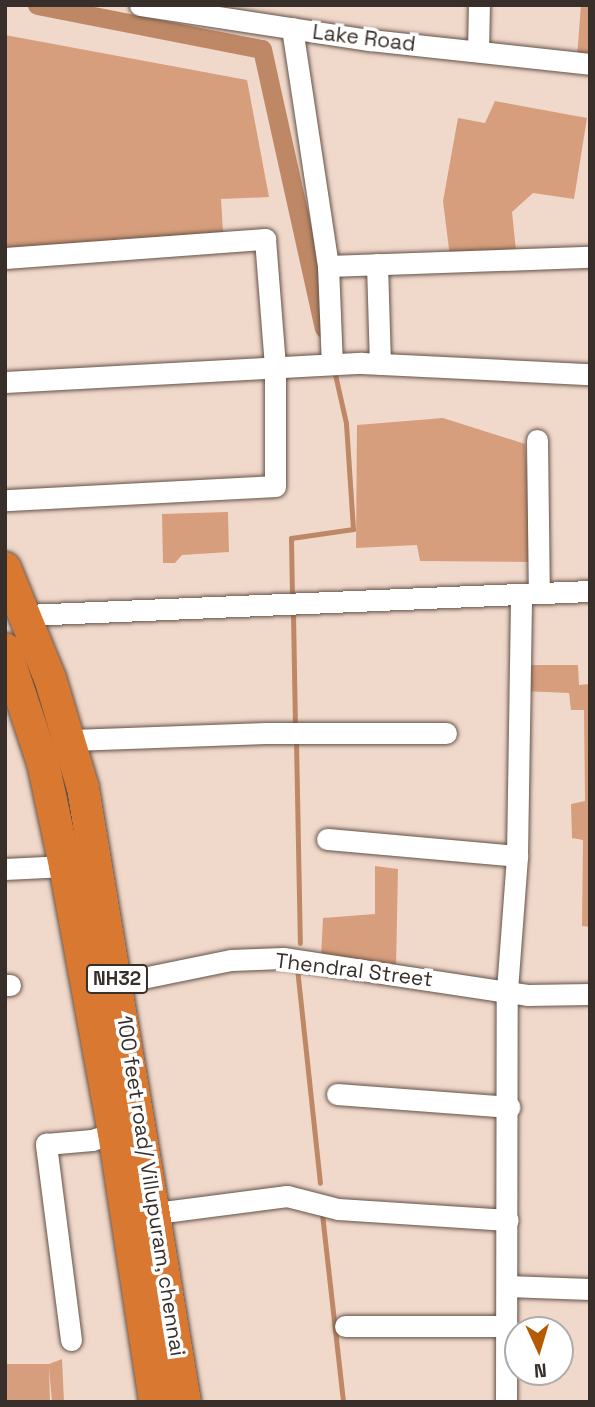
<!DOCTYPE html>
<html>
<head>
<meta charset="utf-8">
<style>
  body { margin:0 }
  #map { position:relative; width:595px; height:1407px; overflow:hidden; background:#f0d9cb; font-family:"Space Grotesk",sans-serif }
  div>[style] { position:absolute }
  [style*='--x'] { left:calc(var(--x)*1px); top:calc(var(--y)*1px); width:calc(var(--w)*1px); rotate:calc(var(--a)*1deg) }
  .forest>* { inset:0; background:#d69e7c }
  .stream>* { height:5px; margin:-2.5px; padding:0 2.5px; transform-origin:2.5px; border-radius:2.5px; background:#be8866 }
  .canal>* { height:19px; margin:-9.5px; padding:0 9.5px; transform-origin:9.5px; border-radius:9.5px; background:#be8866 }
  .roads { filter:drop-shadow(0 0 2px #655247) drop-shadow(0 0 2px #655247) }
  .minor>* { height:21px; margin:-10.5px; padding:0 10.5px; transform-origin:10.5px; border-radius:10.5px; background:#fff }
  .highway>* { height:32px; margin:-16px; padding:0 16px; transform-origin:16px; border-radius:16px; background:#d97831 }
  span { translate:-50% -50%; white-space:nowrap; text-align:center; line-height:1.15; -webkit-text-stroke:7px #fff; paint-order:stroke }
  .shield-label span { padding:2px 5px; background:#fff; border:2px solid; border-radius:5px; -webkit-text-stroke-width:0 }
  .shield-label { font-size:19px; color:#382f2a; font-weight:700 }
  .street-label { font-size:21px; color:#382f2a }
  .frame { position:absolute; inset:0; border:7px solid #382f2a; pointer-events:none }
  .north { position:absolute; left:504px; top:1316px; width:70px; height:70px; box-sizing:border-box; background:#fff; border:2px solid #afacaa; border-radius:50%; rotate:176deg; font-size:19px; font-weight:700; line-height:28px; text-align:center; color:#382f2a }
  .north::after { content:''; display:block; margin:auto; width:24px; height:32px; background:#b65a00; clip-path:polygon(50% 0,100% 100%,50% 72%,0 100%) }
</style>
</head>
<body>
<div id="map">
  <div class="forest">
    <div style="clip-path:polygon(581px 5px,590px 5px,590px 60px,577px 58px)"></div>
    <div style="clip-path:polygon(5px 35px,247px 80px,269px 197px,221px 199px,223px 232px,5px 248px)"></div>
    <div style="clip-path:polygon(495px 101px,587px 118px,574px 199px,533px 193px,512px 212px,516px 251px,450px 257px,443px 201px,458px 118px,485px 123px)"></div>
    <div style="clip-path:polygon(443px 418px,525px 444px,533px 562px,420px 561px,417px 545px,356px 548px,357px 425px)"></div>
    <div style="clip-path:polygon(228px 512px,229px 552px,182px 555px,175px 563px,163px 563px,162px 514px)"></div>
    <div style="clip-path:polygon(523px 665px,578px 665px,579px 685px,590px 684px,590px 927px,582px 926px,583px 840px,572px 838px,571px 804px,585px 801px,584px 710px,571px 710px,569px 693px,523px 691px)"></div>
    <div style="clip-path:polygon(375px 866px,398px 869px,396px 968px,321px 957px,323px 918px,375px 914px)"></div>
    <div style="clip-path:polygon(62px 1359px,64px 1402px,52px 1402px,49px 1367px,50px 1402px,5px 1402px,5px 1364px,49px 1364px)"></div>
  </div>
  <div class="stream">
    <div style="--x:292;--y:596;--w:58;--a:-91"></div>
    <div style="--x:291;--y:538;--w:63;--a:-8.3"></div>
    <div style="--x:353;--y:529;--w:106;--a:-93.8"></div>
    <div style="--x:346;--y:423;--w:50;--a:-102.7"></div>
    <div style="--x:293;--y:613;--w:112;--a:89"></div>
    <div style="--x:296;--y:741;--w:202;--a:88.9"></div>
    <div style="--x:297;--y:968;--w:216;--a:83.9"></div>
    <div style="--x:322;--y:1214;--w:189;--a:83.6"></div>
  </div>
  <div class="canal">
    <div style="--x:37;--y:5;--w:229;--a:11.1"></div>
    <div style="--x:262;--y:49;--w:286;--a:77.5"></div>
  </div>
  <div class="roads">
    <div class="minor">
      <div style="--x:140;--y:5;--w:233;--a:8.7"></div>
      <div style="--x:370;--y:40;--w:221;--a:6.2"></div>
      <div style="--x:292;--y:28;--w:241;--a:81.4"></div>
      <div style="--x:328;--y:266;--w:262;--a:-2"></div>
      <div style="--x:478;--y:51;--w:46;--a:-88.8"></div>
      <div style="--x:5;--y:258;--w:261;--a:-4.2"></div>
      <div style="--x:265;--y:239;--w:128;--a:85.5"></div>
      <div style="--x:275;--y:367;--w:119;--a:90"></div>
      <div style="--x:275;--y:486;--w:270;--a:177"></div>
      <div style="--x:377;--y:264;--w:100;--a:88.3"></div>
      <div style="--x:328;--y:266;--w:98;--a:87.7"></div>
      <div style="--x:5;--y:382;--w:357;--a:-3.1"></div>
      <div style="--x:361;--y:363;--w:229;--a:2.8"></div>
      <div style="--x:537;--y:440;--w:153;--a:89.3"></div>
      <div style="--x:26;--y:615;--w:565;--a:-2.44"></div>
      <div style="--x:72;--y:740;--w:194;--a:-2.1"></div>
      <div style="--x:266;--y:733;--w:180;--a:0"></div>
      <div style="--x:327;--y:839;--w:191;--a:5.1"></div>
      <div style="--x:5;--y:869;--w:60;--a:-2.9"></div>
      <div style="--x:118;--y:983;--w:115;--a:-11.5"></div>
      <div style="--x:231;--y:960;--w:52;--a:-2.2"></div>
      <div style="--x:283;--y:958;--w:247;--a:8.6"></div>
      <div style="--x:527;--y:995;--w:63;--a:-0.9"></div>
      <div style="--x:5;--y:985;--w:5;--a:0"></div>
      <div style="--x:337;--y:1094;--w:173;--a:4.3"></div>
      <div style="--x:156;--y:1213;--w:132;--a:-7.4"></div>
      <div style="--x:287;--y:1196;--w:53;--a:14.3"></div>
      <div style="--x:338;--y:1209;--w:170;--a:3.7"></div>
      <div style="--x:507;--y:1286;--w:83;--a:2.1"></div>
      <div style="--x:345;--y:1326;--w:162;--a:0"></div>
      <div style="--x:71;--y:1340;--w:198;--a:-97.3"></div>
      <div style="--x:46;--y:1144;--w:46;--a:-5"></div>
      <div style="--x:92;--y:1140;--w:23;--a:-18"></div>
      <div style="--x:506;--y:1402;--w:412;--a:-89.9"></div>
      <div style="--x:507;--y:990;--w:134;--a:-85.7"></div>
      <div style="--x:517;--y:856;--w:262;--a:-89.1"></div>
    </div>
    <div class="highway">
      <div style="--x:5;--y:568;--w:119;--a:67.8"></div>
      <div style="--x:50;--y:678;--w:115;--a:73.3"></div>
      <div style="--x:83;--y:788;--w:622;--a:80.57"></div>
      <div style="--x:5;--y:649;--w:120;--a:71.6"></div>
      <div style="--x:43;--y:763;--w:105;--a:77.9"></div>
      <div style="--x:65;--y:866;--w:271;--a:79.6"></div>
      <div style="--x:114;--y:1133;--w:272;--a:81.3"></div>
    </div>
  </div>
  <div class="shield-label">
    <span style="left:117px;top:979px">NH32</span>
  </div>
  <div class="street-label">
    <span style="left:364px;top:38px;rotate:7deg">Lake Road</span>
    <span style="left:354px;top:970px;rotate:7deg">Thendral Street</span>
    <span style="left:151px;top:1186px;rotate:81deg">100 feet road/ Villupuram, chennai</span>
  </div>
  <div class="frame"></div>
  <div class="north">N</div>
</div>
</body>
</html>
